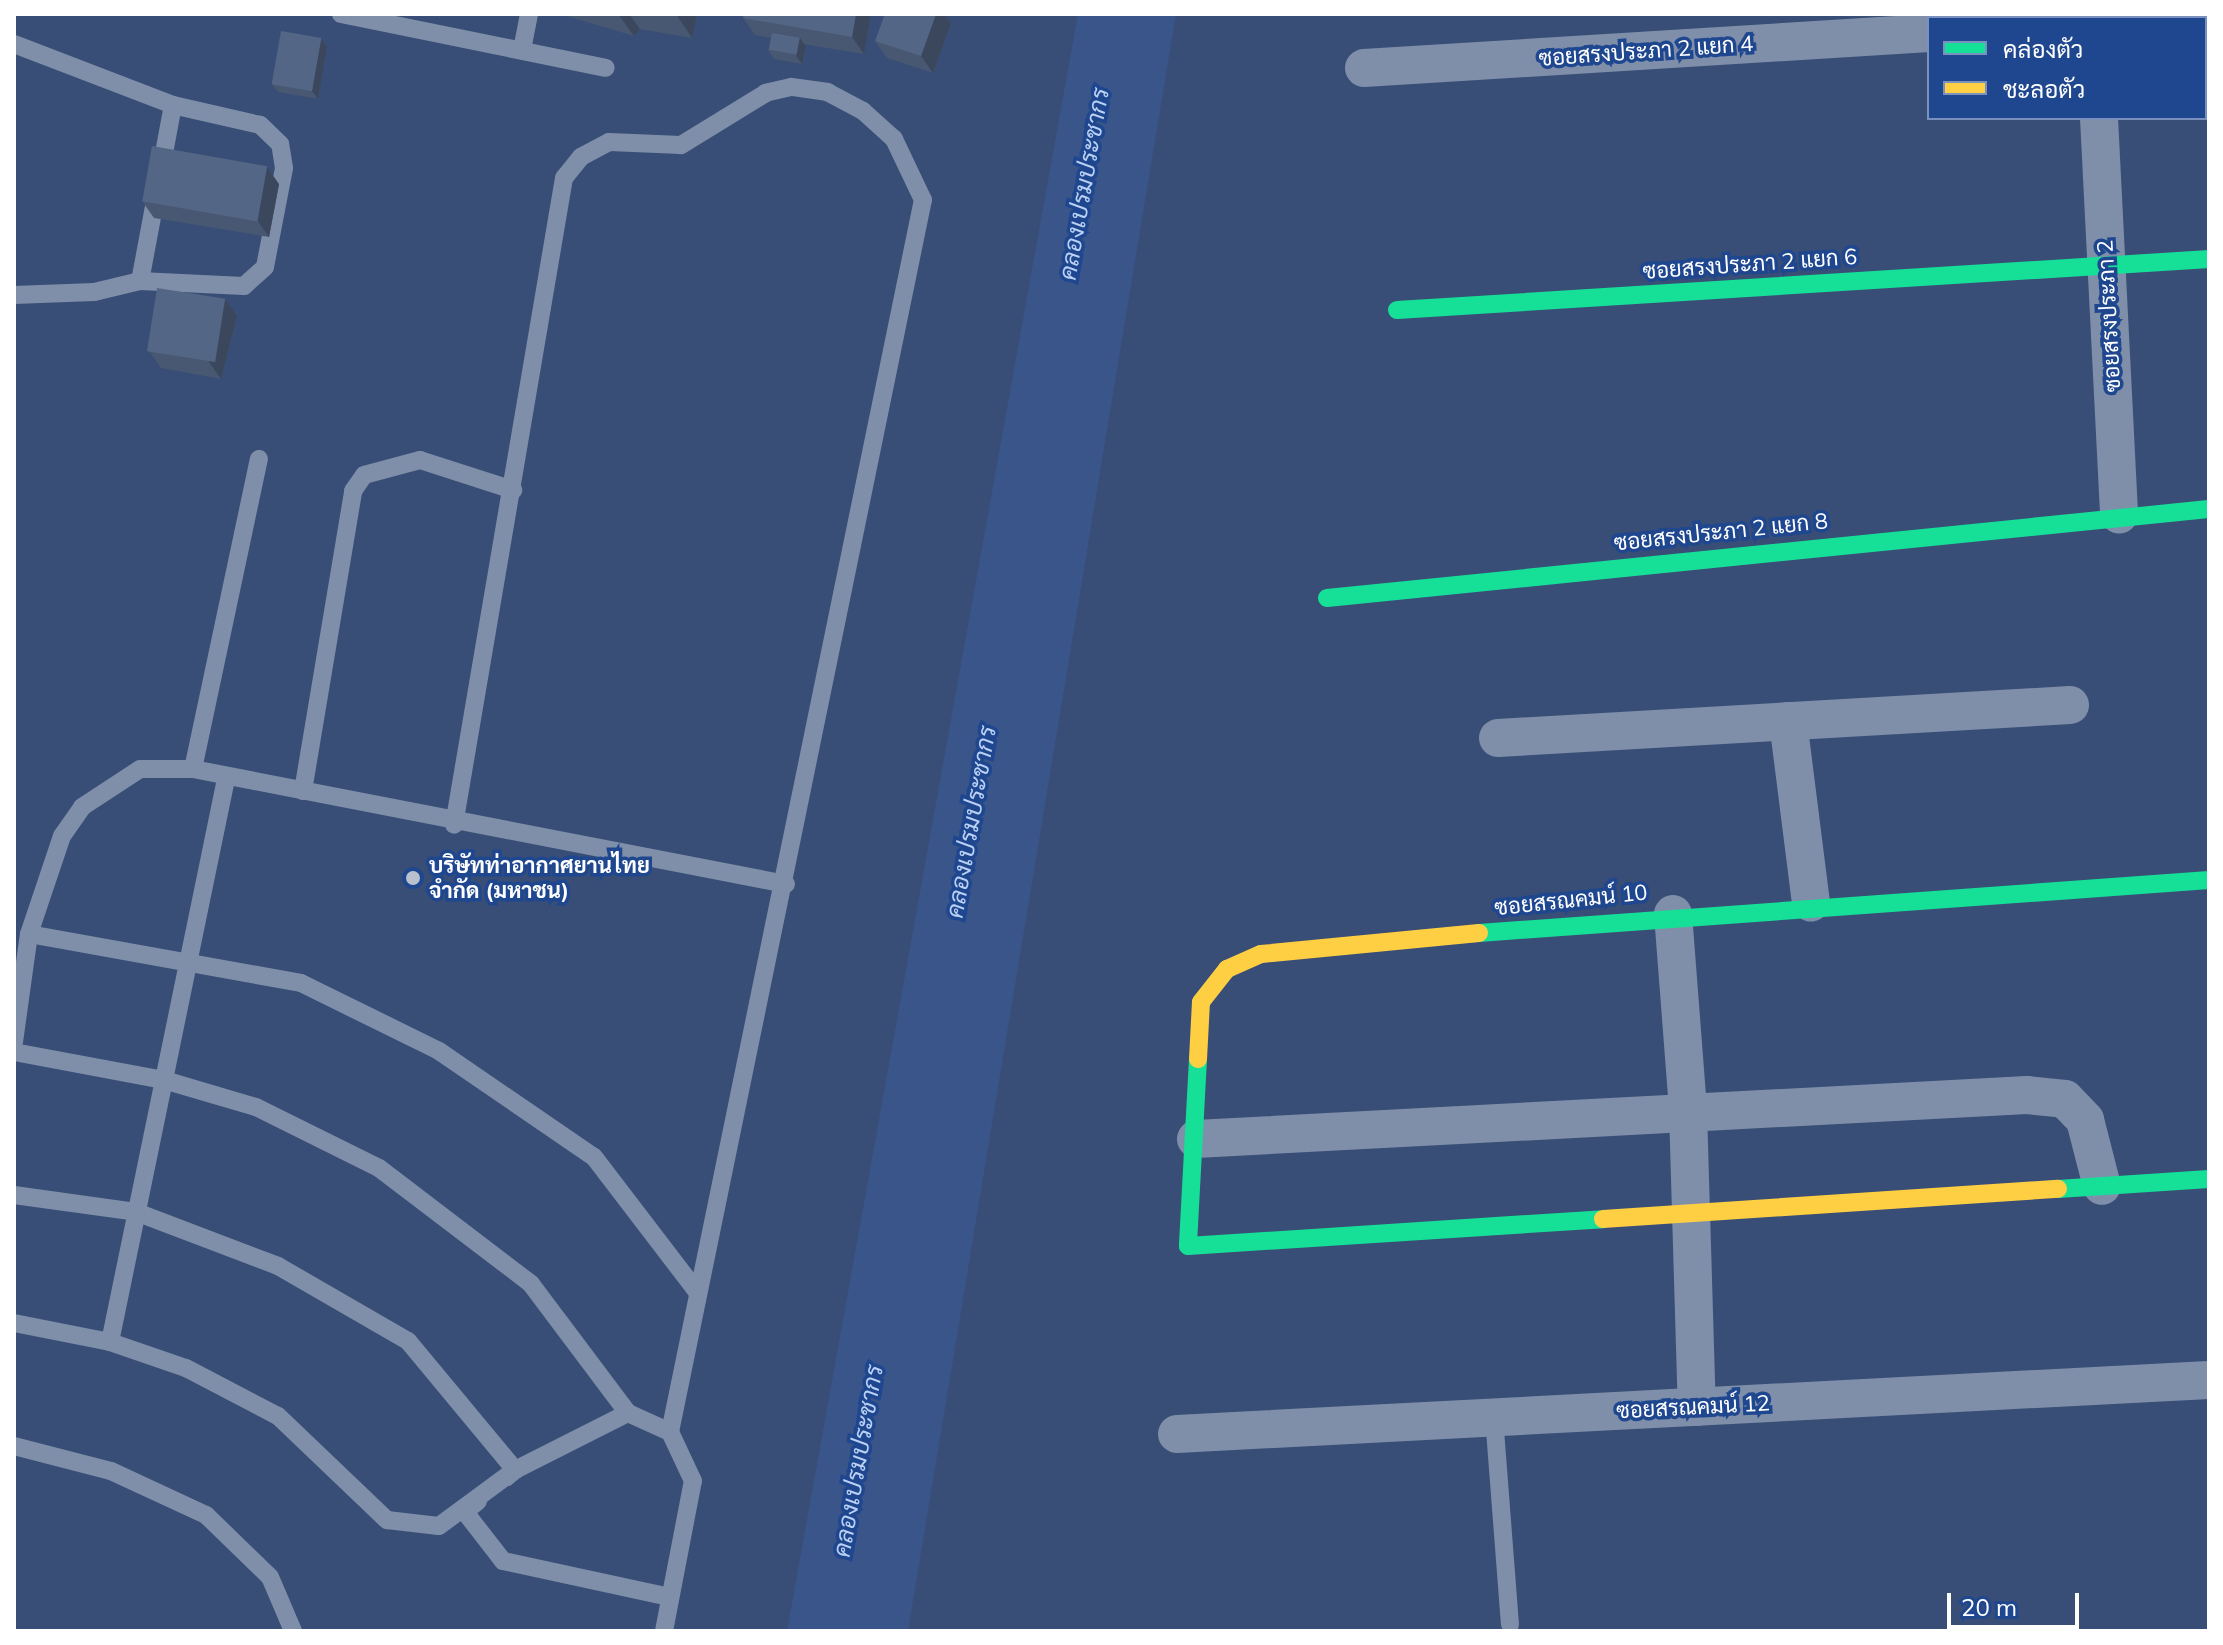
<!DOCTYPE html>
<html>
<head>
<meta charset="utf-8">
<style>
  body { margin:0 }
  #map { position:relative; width:2223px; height:1645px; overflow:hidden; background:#384e76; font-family:Mulish,Sarabun,sans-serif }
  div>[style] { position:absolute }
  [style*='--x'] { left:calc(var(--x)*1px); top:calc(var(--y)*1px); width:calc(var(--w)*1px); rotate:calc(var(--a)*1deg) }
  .water>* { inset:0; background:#395589 }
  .lane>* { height:18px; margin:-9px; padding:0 9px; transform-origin:9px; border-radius:9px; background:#7f8fa9 }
  .street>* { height:38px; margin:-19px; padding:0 19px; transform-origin:19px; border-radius:19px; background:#7f8fa9 }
  .fast>* { height:18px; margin:-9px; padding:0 9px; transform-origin:9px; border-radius:9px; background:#16e098 }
  .slow>* { height:18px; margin:-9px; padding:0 9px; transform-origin:9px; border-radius:9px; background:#ffcf43 }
  .wall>* { inset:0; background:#485872 }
  .shaded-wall>* { inset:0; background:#3b475d }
  .building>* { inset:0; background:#546685; transform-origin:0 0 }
  .dots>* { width:22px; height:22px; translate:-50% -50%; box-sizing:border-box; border:4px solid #1f478f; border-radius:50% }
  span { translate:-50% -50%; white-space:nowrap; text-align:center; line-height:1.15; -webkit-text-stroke:7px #1f478f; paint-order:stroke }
  .street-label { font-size:22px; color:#fff }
  .poi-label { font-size:22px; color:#fff; font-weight:700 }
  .left { translate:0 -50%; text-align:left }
  .water-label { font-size:24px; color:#bad0f4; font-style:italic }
  .frame { position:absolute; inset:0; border:16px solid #fff; pointer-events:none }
  .legend { position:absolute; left:1927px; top:16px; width:280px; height:104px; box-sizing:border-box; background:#1f478f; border:2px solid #7991bc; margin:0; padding:10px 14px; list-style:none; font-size:24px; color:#fff }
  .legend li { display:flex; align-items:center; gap:16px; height:40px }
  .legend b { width:40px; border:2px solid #7991bc }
  .scale { position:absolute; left:1947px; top:1593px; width:132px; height:36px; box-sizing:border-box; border:4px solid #fff; border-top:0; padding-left:10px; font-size:24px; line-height:28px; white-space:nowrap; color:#fff; -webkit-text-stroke:6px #1f478f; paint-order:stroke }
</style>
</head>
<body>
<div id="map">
  <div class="water">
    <div style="clip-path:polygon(1078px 14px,1176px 14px,908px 1631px,787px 1631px)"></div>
  </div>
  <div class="lane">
    <div style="--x:341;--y:14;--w:270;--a:11.5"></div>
    <div style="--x:14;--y:44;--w:170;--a:21"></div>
    <div style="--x:173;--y:105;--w:179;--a:100.6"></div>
    <div style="--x:140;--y:281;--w:47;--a:166.6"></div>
    <div style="--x:94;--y:292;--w:80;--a:177.9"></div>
    <div style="--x:522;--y:50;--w:37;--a:-79"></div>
    <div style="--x:140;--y:281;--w:104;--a:2.8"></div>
    <div style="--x:244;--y:286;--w:28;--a:-42"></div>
    <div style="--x:265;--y:267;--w:101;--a:-79.1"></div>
    <div style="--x:284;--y:168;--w:24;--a:-99"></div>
    <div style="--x:280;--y:144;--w:28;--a:-136"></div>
    <div style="--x:260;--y:125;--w:89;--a:-167.1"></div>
    <div style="--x:193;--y:769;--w:317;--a:-78"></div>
    <div style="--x:303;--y:791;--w:304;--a:-80.5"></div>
    <div style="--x:353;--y:491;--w:19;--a:-55"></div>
    <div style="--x:364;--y:475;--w:58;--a:-15"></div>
    <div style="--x:420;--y:460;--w:98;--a:17.9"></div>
    <div style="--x:29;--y:934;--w:276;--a:10.2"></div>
    <div style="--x:301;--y:983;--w:154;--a:26.2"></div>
    <div style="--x:439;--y:1051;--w:188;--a:34.4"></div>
    <div style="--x:594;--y:1157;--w:171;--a:52.6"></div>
    <div style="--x:14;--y:1042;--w:109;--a:-82.1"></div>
    <div style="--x:29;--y:934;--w:103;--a:-71.4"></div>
    <div style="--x:62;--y:836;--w:35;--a:-55"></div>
    <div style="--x:82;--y:807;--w:69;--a:-33.2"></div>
    <div style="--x:140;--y:769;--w:53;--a:0"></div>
    <div style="--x:193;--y:769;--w:604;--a:10.98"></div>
    <div style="--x:14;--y:1052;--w:153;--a:10.6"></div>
    <div style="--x:164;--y:1080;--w:96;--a:16.4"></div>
    <div style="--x:256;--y:1107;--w:137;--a:26.4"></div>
    <div style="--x:379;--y:1168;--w:191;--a:37.3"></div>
    <div style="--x:531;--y:1284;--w:161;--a:53.1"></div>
    <div style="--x:14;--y:1195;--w:123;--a:7.9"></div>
    <div style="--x:136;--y:1212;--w:152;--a:20.8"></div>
    <div style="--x:278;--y:1266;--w:150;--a:30"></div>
    <div style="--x:408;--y:1341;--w:168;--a:50.3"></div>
    <div style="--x:515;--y:1470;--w:11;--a:139"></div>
    <div style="--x:14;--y:1323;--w:98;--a:11.2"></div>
    <div style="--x:110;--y:1342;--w:80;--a:18.9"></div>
    <div style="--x:186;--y:1368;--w:104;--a:27.6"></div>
    <div style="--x:278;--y:1416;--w:151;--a:43.7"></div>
    <div style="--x:387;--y:1520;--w:52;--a:6.6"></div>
    <div style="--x:439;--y:1526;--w:94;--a:-36.4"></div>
    <div style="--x:515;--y:1470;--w:127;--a:-26.8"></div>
    <div style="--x:628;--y:1413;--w:46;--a:24.3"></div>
    <div style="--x:670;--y:1432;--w:1258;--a:-78.4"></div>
    <div style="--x:923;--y:200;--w:68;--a:-115.4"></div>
    <div style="--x:894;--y:139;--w:42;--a:-137.9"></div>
    <div style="--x:863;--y:111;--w:40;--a:-152"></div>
    <div style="--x:828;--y:92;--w:37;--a:-172"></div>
    <div style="--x:791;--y:87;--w:26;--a:167"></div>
    <div style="--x:766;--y:93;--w:100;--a:148.5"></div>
    <div style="--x:681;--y:145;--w:72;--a:-177.6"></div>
    <div style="--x:609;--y:142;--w:32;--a:152"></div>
    <div style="--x:581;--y:157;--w:27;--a:129"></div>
    <div style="--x:564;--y:178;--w:656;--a:99.65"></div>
    <div style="--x:110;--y:1342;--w:575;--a:-78.36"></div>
    <div style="--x:1494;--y:1417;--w:208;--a:85.6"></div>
    <div style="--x:14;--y:1446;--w:100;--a:14.5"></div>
    <div style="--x:111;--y:1471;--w:105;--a:24.9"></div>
    <div style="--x:206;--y:1515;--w:89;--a:44.1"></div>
    <div style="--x:270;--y:1577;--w:59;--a:66.9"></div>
    <div style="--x:478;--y:1501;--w:17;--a:140"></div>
    <div style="--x:465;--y:1512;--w:62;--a:52.2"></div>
    <div style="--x:503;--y:1561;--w:171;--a:12.2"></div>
    <div style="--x:664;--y:1631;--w:153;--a:-79.1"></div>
    <div style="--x:693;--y:1481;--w:54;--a:-115.1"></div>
  </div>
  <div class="street">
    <div style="--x:2093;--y:14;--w:4;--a:76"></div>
    <div style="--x:2163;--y:18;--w:46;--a:-3.7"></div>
    <div style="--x:1364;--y:68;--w:566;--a:-3.54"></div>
    <div style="--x:2099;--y:118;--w:397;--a:87.1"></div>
    <div style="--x:1788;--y:721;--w:183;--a:82.8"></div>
    <div style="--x:1498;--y:738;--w:573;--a:-3.3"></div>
    <div style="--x:1673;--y:914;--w:198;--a:85.6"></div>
    <div style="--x:1688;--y:1111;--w:296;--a:88.3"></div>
    <div style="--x:1196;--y:1139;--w:832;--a:-3.03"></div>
    <div style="--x:2027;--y:1095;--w:38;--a:6"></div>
    <div style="--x:2065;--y:1099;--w:29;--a:46"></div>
    <div style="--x:2085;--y:1120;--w:68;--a:75.6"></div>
    <div style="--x:1177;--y:1434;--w:1033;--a:-3"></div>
  </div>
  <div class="fast">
    <div style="--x:1397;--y:310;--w:814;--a:-3.59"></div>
    <div style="--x:1327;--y:598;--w:886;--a:-5.76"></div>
    <div style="--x:1479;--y:933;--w:732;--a:-4.15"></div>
    <div style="--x:1198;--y:1059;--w:187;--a:93.1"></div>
    <div style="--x:1188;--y:1246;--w:416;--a:-3.7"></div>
    <div style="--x:2058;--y:1189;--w:151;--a:-3.8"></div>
  </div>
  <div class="slow">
    <div style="--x:1198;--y:1059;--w:57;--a:-87"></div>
    <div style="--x:1201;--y:1002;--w:42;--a:-51.8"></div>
    <div style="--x:1227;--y:969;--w:37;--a:-24"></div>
    <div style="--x:1261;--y:954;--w:219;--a:-5.5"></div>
    <div style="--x:1603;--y:1219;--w:456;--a:-3.8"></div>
  </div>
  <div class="wall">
    <div style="clip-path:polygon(560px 14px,697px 14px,692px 38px,640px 29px,634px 36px)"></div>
    <div style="clip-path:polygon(871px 14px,864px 54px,803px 44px,806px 47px,802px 64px,774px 59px,768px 50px,771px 38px,755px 35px,743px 18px)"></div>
    <div style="clip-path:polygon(885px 14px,944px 14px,951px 23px,933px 73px,887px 58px,875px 41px)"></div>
    <div style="clip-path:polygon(321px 38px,327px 47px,318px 99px,278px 92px,272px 84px)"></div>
    <div style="clip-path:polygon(279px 184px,269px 237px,154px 218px,142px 201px)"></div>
    <div style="clip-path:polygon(225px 299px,237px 316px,221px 379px,161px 368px,149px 351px)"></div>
  </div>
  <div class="shaded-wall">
    <div style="clip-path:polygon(618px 14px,629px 14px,640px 29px,634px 36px)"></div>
    <div style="clip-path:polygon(676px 14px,697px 14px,692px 38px)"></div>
    <div style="clip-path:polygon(856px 14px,871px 14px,864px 54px,852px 37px)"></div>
    <div style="clip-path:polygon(936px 14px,944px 14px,951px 23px,933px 73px,921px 56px)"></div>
    <div style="clip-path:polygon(321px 38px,327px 47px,318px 99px,312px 91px)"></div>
    <div style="clip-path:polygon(800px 38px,806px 47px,802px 64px,796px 56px)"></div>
    <div style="clip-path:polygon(267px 167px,279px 184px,269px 237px,257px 220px)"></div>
    <div style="clip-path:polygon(225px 299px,237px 316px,221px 379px,209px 362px)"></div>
  </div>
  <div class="building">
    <div style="clip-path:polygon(744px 14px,856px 14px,852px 37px,743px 18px)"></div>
    <div style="clip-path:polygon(885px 14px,936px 14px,921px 56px,875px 41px)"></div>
    <div style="left:281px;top:31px;width:41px;height:54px;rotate:10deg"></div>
    <div style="left:772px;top:33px;width:28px;height:17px;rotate:10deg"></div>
    <div style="left:152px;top:146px;width:117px;height:56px;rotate:10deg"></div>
    <div style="left:157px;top:288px;width:69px;height:64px;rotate:9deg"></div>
  </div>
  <div class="dots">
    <div style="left:413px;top:878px;background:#b9c1cf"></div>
  </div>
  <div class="street-label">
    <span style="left:1646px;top:51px;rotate:-4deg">ซอยสรงประภา 2 แยก 4</span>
    <span style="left:1750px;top:264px;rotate:-4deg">ซอยสรงประภา 2 แยก 6</span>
    <span style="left:2109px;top:316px;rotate:-93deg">ซอยสรงประภา 2</span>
    <span style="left:1721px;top:532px;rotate:-6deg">ซอยสรงประภา 2 แยก 8</span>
    <span style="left:1571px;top:900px;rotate:-6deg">ซอยสรณคมน์ 10</span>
    <span style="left:1693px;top:1407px;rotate:-3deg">ซอยสรณคมน์ 12</span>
  </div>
  <div class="poi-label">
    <span class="left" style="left:429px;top:878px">บริษัทท่าอากาศยานไทย<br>จำกัด (มหาชน)</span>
  </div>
  <div class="water-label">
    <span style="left:1084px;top:184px;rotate:-80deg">คลองเปรมประชากร</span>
    <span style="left:971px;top:822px;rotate:-80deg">คลองเปรมประชากร</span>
    <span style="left:858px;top:1461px;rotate:-80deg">คลองเปรมประชากร</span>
  </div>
  <div class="frame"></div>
  <ul class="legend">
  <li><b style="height:10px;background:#16e098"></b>คล่องตัว</li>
  <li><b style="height:10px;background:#ffcf43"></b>ชะลอตัว</li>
  </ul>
  <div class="scale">20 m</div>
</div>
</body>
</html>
